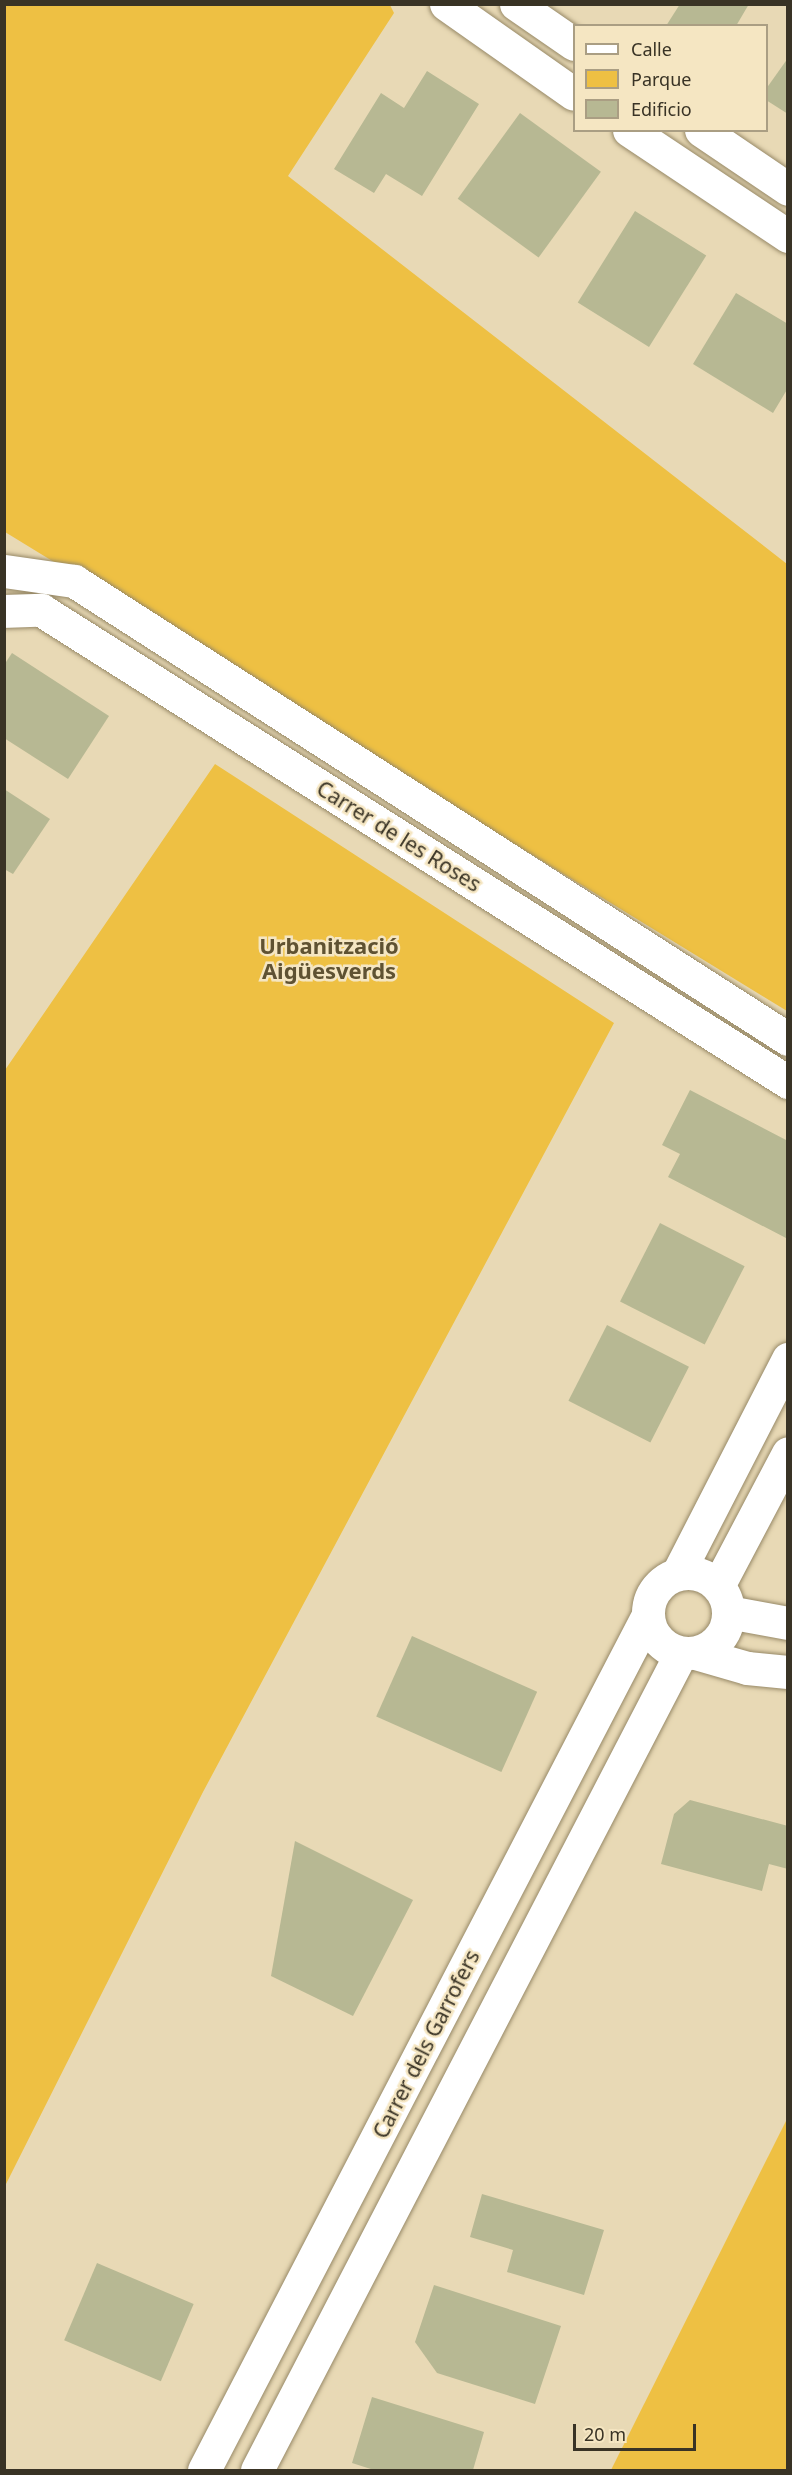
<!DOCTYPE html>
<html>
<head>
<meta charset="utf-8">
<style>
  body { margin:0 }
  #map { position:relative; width:792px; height:2475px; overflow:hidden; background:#e8d9b5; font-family:"Noto Sans",sans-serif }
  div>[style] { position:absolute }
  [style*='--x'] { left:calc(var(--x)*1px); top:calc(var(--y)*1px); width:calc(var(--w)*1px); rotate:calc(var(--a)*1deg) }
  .green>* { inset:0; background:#eec043 }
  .building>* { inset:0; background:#b7b893; transform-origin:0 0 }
  .roads { filter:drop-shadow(0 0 2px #978967) drop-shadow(0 0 2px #978967) }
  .minor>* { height:33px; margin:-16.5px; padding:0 16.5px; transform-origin:16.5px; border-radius:16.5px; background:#fff }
  .minor>.ring { margin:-16.5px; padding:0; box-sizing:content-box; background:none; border:33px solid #fff; border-radius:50% }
  span { translate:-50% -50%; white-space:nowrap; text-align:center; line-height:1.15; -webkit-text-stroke:5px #f5e6c2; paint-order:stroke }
  .street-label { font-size:21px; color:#393325 }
  .neighbourhood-label { font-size:22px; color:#5f5232; font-weight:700 }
  .frame { position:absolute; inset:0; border:6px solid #393325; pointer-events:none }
  .legend { position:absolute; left:573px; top:24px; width:195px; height:108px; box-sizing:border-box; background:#f5e6c2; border:2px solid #aa9e83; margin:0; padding:8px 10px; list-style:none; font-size:18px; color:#393325 }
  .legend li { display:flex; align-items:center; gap:12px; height:30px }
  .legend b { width:30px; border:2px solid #aa9e83 }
  .scale { position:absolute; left:573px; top:2424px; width:123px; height:27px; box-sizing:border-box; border:3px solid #393325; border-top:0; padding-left:8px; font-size:18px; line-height:21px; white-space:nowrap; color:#393325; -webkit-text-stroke:4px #f5e6c2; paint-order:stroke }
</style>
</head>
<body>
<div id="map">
  <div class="green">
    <div style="clip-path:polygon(4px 5px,390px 5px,394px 13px,288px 176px,787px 564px,787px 1011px,5px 532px)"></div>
    <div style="clip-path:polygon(215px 764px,614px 1023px,203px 1792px,5px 2186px,5px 1070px)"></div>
    <div style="clip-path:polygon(787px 2119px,787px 2470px,611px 2470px)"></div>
  </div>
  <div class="building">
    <div style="clip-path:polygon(680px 4px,749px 4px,736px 26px,666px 26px)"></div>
    <div style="clip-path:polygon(788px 58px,788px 114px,766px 100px,766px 89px)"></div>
    <div style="clip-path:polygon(427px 71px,479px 104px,422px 196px,386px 174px,374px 193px,334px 169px,381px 93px,404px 108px)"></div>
    <div style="left:520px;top:113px;width:100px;height:106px;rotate:36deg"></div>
    <div style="left:635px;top:211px;width:84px;height:108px;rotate:32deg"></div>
    <div style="clip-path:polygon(736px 293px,788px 324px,788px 388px,773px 413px,693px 364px)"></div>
    <div style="clip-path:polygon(12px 653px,109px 716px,68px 779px,4px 738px,4px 665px)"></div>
    <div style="clip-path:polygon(4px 789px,50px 819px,13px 874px,4px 869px)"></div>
    <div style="clip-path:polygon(690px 1090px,788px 1141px,786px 1238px,668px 1177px,680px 1154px,662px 1145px)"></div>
    <div style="left:660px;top:1223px;width:95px;height:88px;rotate:27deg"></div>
    <div style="left:607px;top:1325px;width:92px;height:85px;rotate:27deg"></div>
    <div style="left:412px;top:1636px;width:137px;height:88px;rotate:24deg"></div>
    <div style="clip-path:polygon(690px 1800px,788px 1826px,788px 1869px,769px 1864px,762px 1891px,661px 1864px,674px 1814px)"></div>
    <div style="clip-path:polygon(295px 1841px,413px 1900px,353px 2016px,271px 1976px)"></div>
    <div style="clip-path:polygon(482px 2194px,604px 2230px,584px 2295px,507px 2272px,513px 2250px,470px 2237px)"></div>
    <div style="left:97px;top:2263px;width:105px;height:84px;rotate:23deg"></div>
    <div style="clip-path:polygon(434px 2285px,561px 2326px,535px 2404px,437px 2373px,415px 2342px)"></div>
    <div style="clip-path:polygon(372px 2397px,484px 2432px,473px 2470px,374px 2470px,352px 2463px)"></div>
  </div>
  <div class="roads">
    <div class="minor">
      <div style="--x:446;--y:4;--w:156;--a:35.1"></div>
      <div style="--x:516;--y:4;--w:70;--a:34.6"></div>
      <div style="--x:629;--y:130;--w:191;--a:33.7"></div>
      <div style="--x:701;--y:130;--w:105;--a:34.1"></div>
      <div style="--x:4;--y:571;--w:71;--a:8.1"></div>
      <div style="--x:74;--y:581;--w:848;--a:32.68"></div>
      <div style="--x:4;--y:611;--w:37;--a:-2"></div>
      <div style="--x:41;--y:610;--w:884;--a:32.29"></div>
      <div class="ring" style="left:648px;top:1573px;width:47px;height:47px"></div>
      <div style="--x:678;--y:1573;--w:241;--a:-62.8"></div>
      <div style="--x:718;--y:1586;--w:150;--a:-62.2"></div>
      <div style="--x:728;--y:1612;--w:61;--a:10.4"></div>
      <div style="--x:695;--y:1653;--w:54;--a:16.1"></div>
      <div style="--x:747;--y:1668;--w:41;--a:5.6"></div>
      <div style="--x:204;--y:2470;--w:961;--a:-62.56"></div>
      <div style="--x:257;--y:2470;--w:920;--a:-62.57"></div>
    </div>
  </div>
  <div class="street-label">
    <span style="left:399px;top:836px;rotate:32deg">Carrer de les Roses</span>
    <span style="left:426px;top:2044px;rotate:-63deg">Carrer dels Garrofers</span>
  </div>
  <div class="neighbourhood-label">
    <span style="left:329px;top:958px">Urbanització<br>Aigüesverds</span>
  </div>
  <div class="frame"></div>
  <ul class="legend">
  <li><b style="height:8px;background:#fff"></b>Calle</li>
  <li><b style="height:16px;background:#eec043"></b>Parque</li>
  <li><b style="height:16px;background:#b7b893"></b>Edificio</li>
  </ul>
  <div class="scale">20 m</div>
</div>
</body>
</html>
